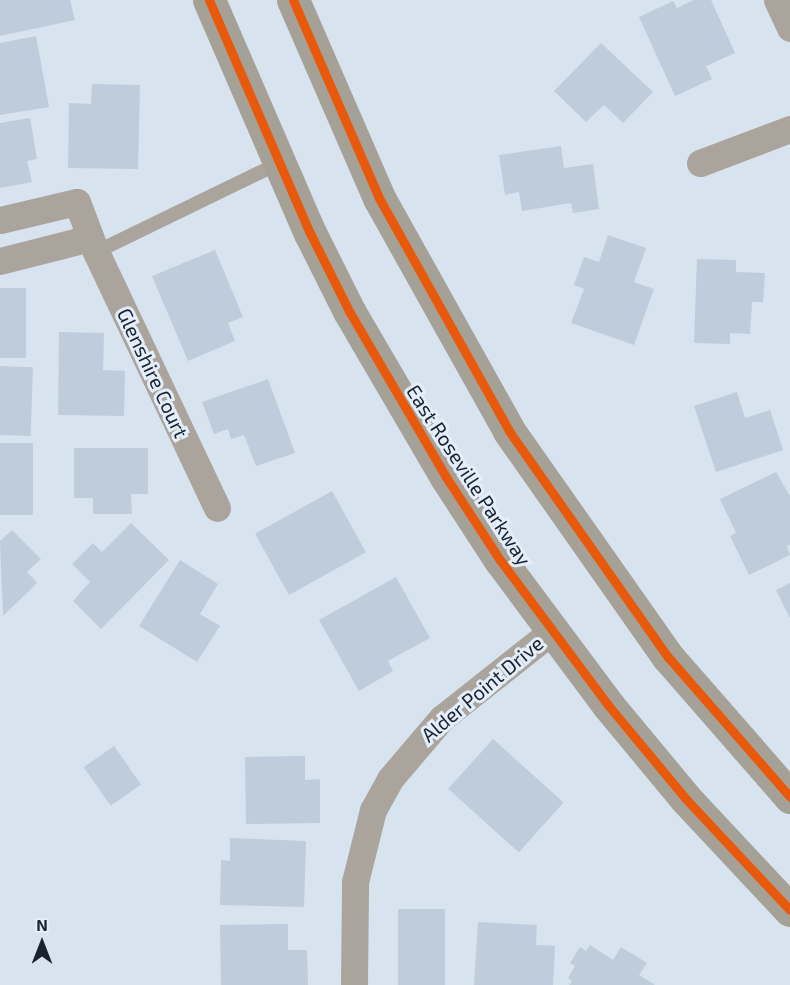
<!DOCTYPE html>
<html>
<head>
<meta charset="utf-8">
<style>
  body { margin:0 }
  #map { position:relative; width:790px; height:985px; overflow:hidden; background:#d8e3f0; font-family:"Exo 2",sans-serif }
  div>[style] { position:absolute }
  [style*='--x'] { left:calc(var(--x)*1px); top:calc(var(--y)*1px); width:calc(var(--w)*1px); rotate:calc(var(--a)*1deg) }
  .building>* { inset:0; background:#bfccdc; transform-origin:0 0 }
  .service>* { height:14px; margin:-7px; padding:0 7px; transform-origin:7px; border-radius:7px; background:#aaa49c }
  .minor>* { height:27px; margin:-13.5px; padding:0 13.5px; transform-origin:13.5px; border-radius:13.5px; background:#aaa49c }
  .secondary>* { height:33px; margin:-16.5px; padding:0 16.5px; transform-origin:16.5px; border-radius:16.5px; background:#a5a197 }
  .cycleway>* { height:9px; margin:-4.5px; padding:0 4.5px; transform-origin:4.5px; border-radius:4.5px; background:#e8590c }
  span { translate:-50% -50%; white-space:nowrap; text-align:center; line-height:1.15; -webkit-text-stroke:6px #e4eefb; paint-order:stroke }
  .street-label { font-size:20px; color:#19222d }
  .north { position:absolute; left:12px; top:913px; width:60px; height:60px; -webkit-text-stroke:4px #e4eefb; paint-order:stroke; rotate:0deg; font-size:16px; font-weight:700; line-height:24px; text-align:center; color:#19222d }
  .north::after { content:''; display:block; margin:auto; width:21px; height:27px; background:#19222d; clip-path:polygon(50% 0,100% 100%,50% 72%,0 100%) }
</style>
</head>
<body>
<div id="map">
  <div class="building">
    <div style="clip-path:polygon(0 0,70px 0,75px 20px,0 36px)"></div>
    <div style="clip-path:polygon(694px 0,711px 0,735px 53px,706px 66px,712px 79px,675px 96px,639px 17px,673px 1px,677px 8px)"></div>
    <div style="clip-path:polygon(36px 36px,49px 107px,0 115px,0 43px)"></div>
    <div style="clip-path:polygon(601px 43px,653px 92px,623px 123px,604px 105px,586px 122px,554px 91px)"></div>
    <div style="clip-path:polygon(92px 84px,140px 85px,138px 169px,68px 168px,69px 103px,91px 104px)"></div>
    <div style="clip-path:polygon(30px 118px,37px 159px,27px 161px,32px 182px,0 188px,0 123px)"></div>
    <div style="clip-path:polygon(561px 146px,564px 168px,593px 164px,599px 209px,573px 213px,571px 203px,522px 211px,519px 192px,505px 195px,499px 155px)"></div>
    <div style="clip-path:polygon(608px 235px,646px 248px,634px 282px,654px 289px,634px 345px,571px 323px,584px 289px,574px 285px,584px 257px,599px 262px)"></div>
    <div style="clip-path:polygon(215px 250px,243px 317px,228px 323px,235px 341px,188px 361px,152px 276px)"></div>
    <div style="clip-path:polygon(697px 259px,736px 260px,736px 272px,765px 273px,763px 302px,752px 302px,750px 334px,730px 333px,730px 344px,694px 343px)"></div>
    <div style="left:0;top:288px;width:26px;height:70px"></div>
    <div style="clip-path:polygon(59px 332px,104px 333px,103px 370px,125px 371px,124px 416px,58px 415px)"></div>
    <div style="left:0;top:366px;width:33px;height:69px;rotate:2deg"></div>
    <div style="clip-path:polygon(268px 379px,295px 453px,256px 466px,244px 435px,231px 439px,228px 429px,214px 434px,202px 402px)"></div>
    <div style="clip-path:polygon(737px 392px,745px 418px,770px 410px,783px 450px,716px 472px,694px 406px)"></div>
    <div style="left:0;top:443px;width:33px;height:72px"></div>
    <div style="clip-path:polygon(74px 448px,148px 448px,148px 494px,131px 494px,132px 514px,93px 514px,93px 498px,74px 498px)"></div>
    <div style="clip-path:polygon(776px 472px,790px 496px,790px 545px,787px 546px,790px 555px,749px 575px,730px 536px,736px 533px,720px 499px)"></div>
    <div style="left:332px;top:491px;width:70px;height:88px;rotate:61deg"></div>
    <div style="clip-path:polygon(131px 523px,169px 560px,101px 629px,73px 601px,90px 582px,72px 564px,93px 543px,102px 552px)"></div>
    <div style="clip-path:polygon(12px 530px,41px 559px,27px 572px,37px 583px,3px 616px,0 541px)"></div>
    <div style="clip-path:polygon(180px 560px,218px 584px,200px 614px,220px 626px,197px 662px,139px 626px)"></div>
    <div style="clip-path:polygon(396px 577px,430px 638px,388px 661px,393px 671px,359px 691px,319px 620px)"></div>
    <div style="clip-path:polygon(790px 583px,790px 618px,776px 590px)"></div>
    <div style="left:493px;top:739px;width:95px;height:67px;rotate:42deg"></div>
    <div style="left:114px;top:746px;width:47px;height:37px;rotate:55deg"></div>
    <div style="clip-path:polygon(305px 756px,305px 780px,320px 779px,320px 823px,246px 824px,245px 757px)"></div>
    <div style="clip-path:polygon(230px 838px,306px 841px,304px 907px,220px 905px,221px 860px,230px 861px)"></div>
    <div style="left:398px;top:909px;width:47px;height:76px"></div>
    <div style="clip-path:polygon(478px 922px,537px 925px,536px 945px,555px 946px,553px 985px,474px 985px)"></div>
    <div style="clip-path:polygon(288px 924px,288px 950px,307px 950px,308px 985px,221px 985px,220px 925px)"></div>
    <div style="clip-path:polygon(590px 945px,613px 960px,621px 947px,647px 963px,639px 975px,655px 985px,569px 985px,572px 981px,568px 978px,575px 966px,570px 963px,580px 947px,586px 951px)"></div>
  </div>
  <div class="service">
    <div style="--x:96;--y:252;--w:201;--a:-25.9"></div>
  </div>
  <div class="minor">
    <div style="--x:777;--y:0;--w:31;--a:65"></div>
    <div style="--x:700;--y:163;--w:96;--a:-20.7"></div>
    <div style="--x:0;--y:220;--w:79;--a:-13.2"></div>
    <div style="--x:77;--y:202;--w:53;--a:69.2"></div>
    <div style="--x:96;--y:252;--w:283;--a:64.7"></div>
    <div style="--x:0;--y:261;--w:93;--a:-14.3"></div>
    <div style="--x:354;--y:985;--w:103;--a:-89.4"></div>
    <div style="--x:355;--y:882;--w:74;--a:-76"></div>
    <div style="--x:373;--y:810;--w:35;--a:-61"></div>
    <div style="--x:390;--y:779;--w:80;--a:-49.6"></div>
    <div style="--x:442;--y:718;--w:140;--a:-38.3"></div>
  </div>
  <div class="secondary">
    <div style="--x:209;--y:0;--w:254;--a:66.6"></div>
    <div style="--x:310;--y:233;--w:87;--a:63.4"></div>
    <div style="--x:349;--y:311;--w:192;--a:59.7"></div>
    <div style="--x:446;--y:477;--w:99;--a:57"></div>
    <div style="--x:500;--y:560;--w:181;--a:53.3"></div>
    <div style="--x:608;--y:705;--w:122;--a:50.3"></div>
    <div style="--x:686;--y:799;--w:152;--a:46.9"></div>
    <div style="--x:293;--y:0;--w:216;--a:66.5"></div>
    <div style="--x:379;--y:198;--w:267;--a:60.8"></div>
    <div style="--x:509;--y:431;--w:276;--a:54.9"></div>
    <div style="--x:668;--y:657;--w:186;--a:48.9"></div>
  </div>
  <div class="cycleway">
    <div style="--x:209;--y:0;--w:254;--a:66.6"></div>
    <div style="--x:310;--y:233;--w:87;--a:63.4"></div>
    <div style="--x:349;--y:311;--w:192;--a:59.7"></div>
    <div style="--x:446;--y:477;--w:99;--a:57"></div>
    <div style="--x:500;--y:560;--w:181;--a:53.3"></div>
    <div style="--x:608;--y:705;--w:122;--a:50.3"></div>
    <div style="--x:686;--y:799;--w:152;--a:46.9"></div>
    <div style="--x:293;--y:0;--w:216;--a:66.5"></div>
    <div style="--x:379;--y:198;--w:267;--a:60.8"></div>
    <div style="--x:509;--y:431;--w:276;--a:54.9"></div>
    <div style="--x:668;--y:657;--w:186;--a:48.9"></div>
  </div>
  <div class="street-label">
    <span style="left:153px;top:373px;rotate:65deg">Glenshire Court</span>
    <span style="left:469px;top:475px;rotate:57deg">East Roseville Parkway</span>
    <span style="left:482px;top:689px;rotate:-40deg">Alder Point Drive</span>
  </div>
  <div class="north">N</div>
</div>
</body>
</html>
